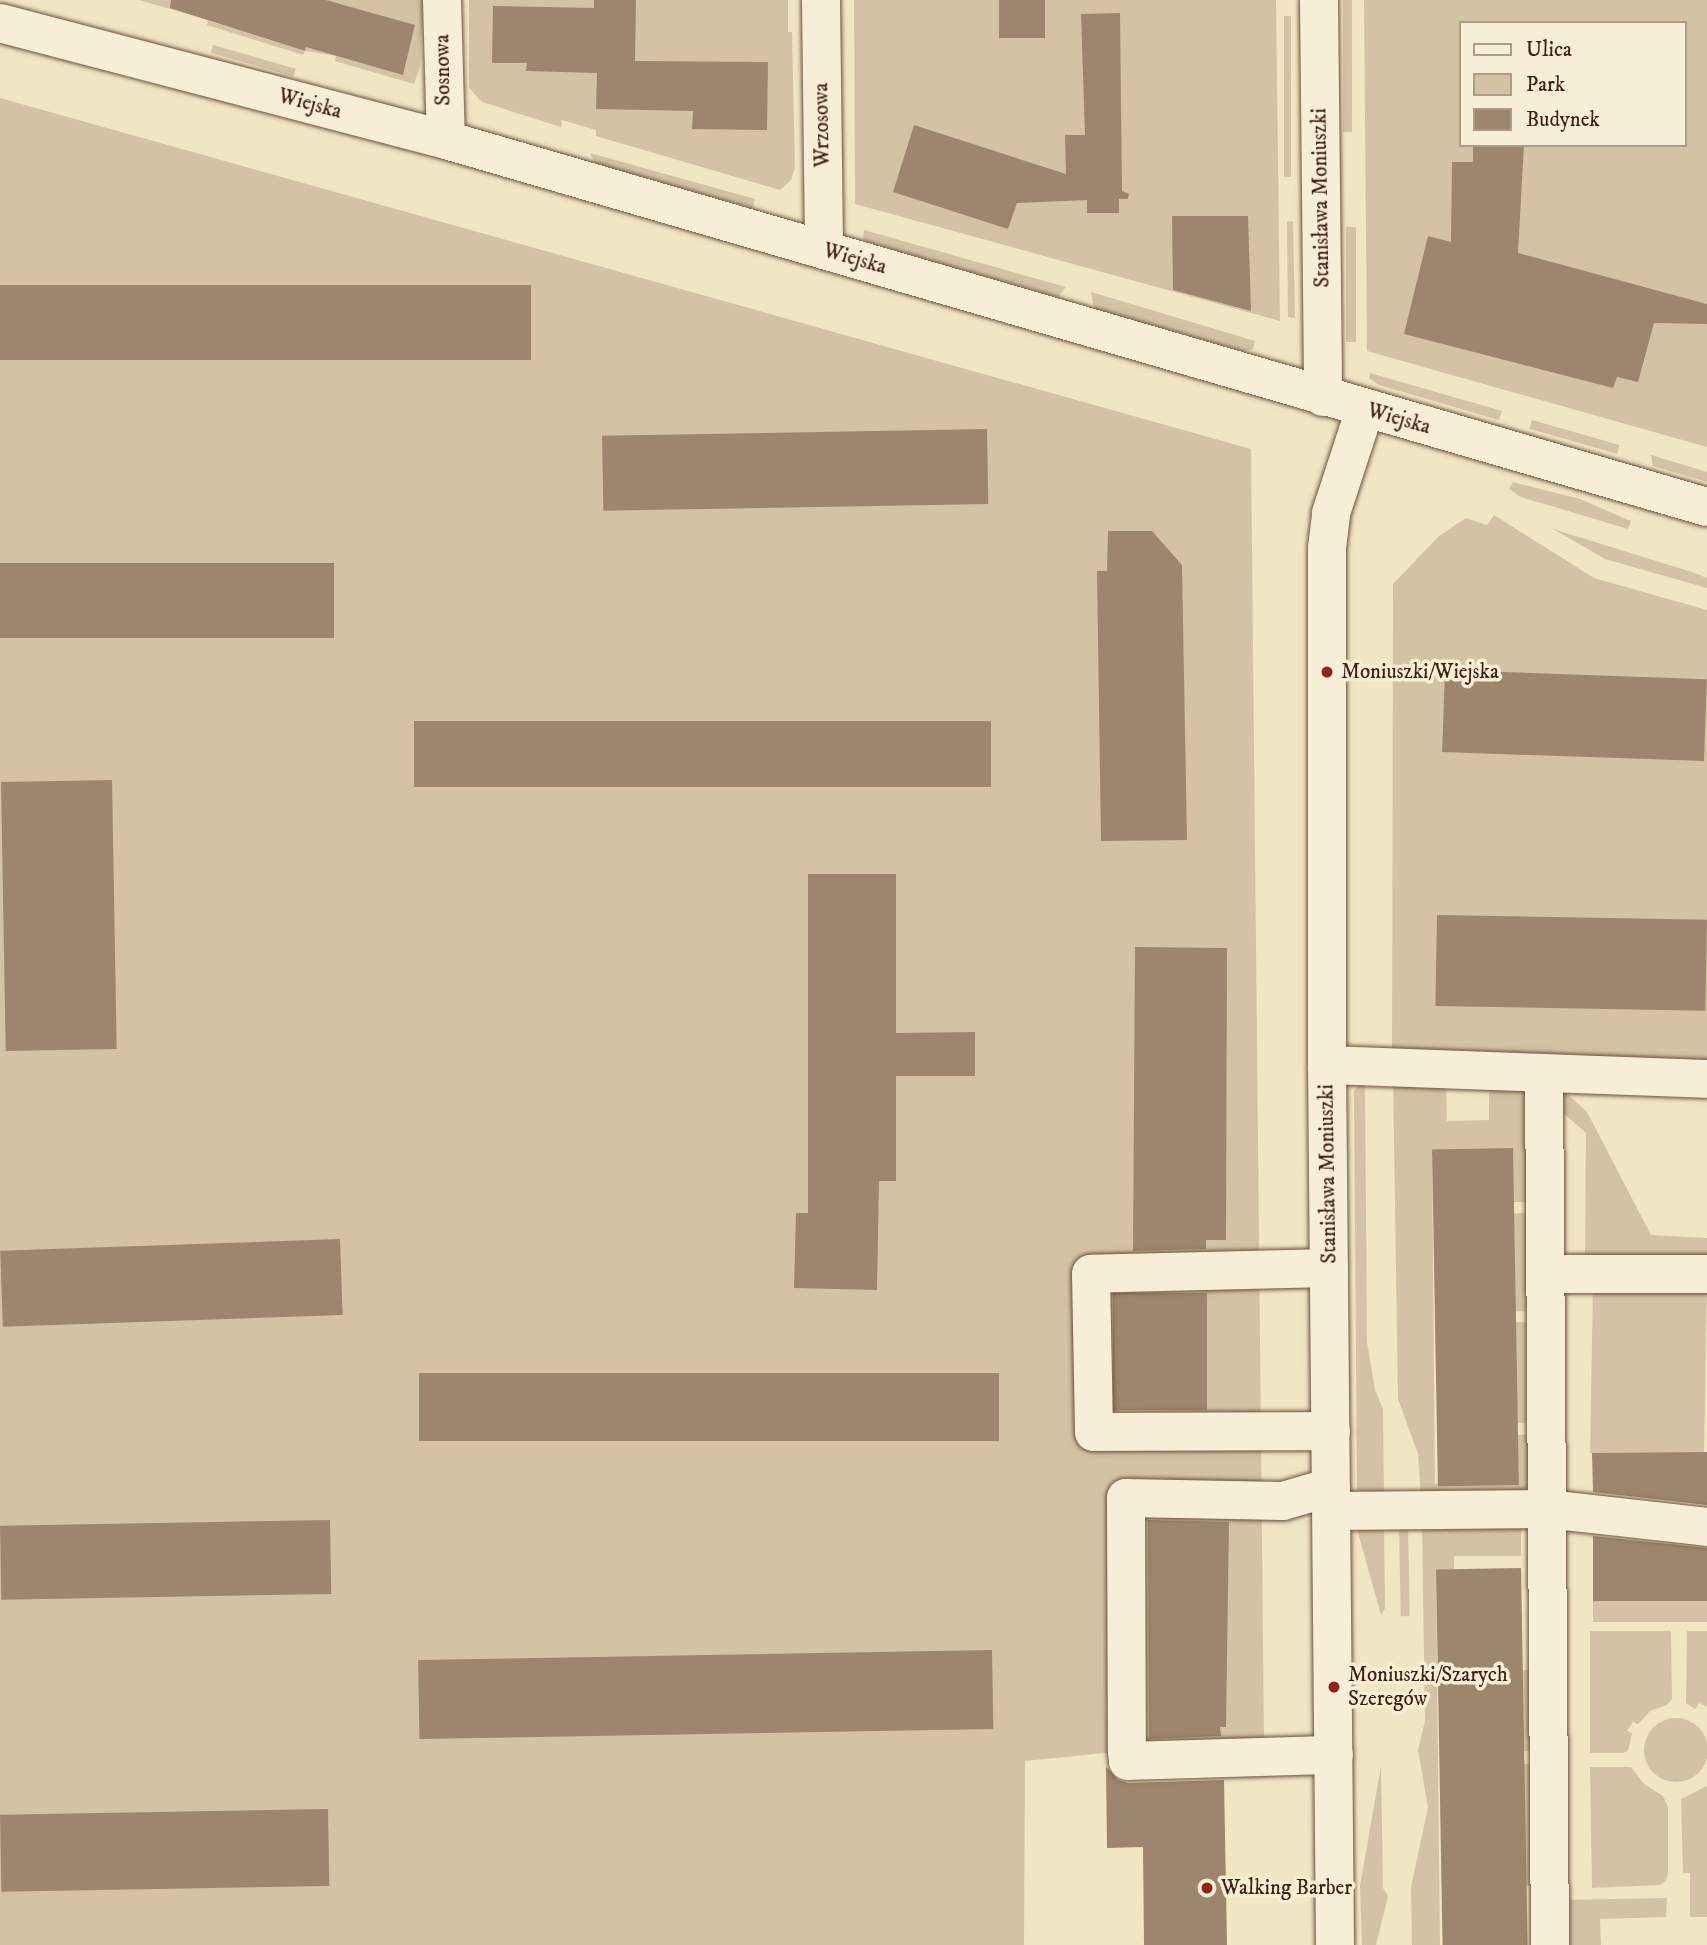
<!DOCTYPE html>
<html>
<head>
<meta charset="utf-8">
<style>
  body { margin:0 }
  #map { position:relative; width:1707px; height:1945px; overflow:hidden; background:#f1e5c2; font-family:"IM FELL DW Pica",serif }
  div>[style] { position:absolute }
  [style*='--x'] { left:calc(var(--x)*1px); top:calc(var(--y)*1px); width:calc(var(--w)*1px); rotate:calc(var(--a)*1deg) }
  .green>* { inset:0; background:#d3c3a4; transform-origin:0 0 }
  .round { border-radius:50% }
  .building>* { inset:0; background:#9d866d; transform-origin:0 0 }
  .roads { filter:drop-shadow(0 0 2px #6e503d) drop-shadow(0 0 2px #6e503d) }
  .minor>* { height:38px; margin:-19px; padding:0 19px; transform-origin:19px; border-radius:19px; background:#f6eed7 }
  .dots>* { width:19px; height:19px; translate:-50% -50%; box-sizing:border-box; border:4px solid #f6eed7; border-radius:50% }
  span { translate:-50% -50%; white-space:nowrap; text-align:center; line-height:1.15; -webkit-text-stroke:7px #f6eed7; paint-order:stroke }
  .street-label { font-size:21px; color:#421f11 }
  .poi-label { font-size:21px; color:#421f11 }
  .left { translate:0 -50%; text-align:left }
  .legend { position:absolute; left:1459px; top:21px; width:228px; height:126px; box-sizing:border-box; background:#f6eed7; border:2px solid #ae9b88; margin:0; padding:9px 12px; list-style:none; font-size:21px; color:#421f11 }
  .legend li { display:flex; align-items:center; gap:14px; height:35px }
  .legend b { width:35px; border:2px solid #ae9b88 }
</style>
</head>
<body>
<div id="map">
  <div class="green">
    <div style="clip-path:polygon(evenodd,139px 0,215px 0,209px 21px,305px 51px,321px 0,423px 0,420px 67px,414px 84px,335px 61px,336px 56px,305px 51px,303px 55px,207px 25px,208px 20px,139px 0,341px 4px,415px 26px,402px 74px,341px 4px)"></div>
    <div style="clip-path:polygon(469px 0,788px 0,788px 32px,792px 32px,795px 168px,791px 180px,780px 190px,596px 136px,596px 130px,562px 120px,561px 127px,482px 102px,469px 88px)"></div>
    <div style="clip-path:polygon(854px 0,1276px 0,1280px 321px,855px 204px)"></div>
    <div style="left:1343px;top:0;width:9px;height:132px"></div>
    <div style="clip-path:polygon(evenodd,1364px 0,1707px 0,1707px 447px,1367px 351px,1364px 0,1460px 23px,1684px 23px,1684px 145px,1460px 145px,1460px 23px)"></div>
    <div style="left:1284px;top:16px;width:7px;height:161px"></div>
    <div style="left:213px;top:45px;width:86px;height:8px;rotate:16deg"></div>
    <div style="clip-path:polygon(0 98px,1251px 449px,1264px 1737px,1025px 1761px,1024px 1945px,0 1945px)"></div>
    <div style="clip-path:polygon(590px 153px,755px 199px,752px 208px,595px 163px)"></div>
    <div style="clip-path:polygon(1293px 221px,1295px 318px,1288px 317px,1287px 222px)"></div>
    <div style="left:1356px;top:227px;width:115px;height:10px;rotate:90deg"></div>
    <div style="clip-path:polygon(864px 230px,1066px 287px,1058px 297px,868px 242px,863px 239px)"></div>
    <div style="clip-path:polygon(1091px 292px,1255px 341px,1253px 349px,1243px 351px,1094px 308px)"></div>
    <div style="clip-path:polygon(1370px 373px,1502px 411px,1499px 420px,1379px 385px,1369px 378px)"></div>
    <div style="left:1532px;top:420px;width:91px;height:9px;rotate:16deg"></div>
    <div style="clip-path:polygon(1651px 455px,1707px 472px,1707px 482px,1653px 466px)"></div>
    <div style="clip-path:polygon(1513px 482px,1580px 499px,1631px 521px,1628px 529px,1521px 497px,1509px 489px)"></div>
    <div style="clip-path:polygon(1494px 515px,1594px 578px,1707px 610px,1707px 1061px,1392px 1059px,1393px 584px,1439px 536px,1466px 518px,1487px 525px)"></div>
    <div style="clip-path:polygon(1553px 529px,1695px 573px,1707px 578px,1707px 588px,1605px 559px)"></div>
    <div style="clip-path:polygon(1393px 1076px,1446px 1079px,1447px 1121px,1489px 1120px,1489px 1081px,1533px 1082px,1535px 1202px,1513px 1202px,1432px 1150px,1435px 1485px,1515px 1435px,1536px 1434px,1536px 1481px,1513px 1497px,1421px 1499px,1418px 1454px,1398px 1399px)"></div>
    <div style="clip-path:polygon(1365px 1080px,1367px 1342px,1375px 1390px,1383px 1409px,1384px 1496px,1357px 1490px,1354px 1091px)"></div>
    <div style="clip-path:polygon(1562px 1089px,1587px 1112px,1651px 1235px,1707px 1238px,1707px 1261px,1585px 1260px,1586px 1133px,1554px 1105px)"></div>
    <div style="left:1535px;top:1213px;width:98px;height:22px;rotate:89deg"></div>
    <div style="left:1593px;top:1283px;width:114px;height:170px;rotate:1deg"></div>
    <div style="left:1514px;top:1322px;width:21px;height:101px"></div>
    <div style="left:1408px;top:1521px;width:95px;height:9px;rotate:89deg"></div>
    <div style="clip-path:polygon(1521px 1521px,1521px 1556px,1454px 1556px,1454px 1569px,1436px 1570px,1440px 1945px,1412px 1945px,1411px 1887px,1428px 1807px,1418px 1750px,1425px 1721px,1422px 1522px)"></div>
    <div style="clip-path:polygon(1384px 1524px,1385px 1608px,1381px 1615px,1357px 1529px)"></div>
    <div style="left:1593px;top:1601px;width:114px;height:21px"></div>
    <div style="clip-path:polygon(1590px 1631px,1671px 1631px,1672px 1699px,1667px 1705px,1650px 1711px,1638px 1724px,1633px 1722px,1627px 1731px,1632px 1733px,1628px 1751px,1623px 1753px,1590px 1753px)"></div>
    <div style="clip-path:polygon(1687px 1631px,1707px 1631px,1707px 1707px,1699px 1703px,1695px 1709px,1686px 1703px)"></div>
    <div style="left:1523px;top:1670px;width:14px;height:81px"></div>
    <div class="round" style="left:1644px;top:1718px;width:64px;height:64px"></div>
    <div style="left:1523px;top:1764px;width:15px;height:122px"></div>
    <div style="clip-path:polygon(1381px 1766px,1383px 1888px,1388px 1896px,1376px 1945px,1362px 1945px,1360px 1886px)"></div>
    <div style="clip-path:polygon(1590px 1767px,1631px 1767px,1644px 1784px,1663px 1796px,1668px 1807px,1668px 1874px,1665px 1882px,1659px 1885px,1592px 1888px)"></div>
    <div style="clip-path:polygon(1707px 1786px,1707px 1917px,1690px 1917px,1690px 1873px,1683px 1873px,1681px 1799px)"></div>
    <div style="clip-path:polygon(1667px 1898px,1666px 1917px,1600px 1919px,1601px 1945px,1562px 1945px,1561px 1900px)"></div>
  </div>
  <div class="building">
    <div style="clip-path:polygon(171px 0,326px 0,415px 25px,403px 75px,306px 47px,305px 51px,170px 8px)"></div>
    <div style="clip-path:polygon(594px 0,636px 0,635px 61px,768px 62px,767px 130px,692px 129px,693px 111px,596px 109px,597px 73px,526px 71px,527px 63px,492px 63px,493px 6px,594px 8px)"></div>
    <div style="left:999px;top:0;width:46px;height:38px"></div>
    <div style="clip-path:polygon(1120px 13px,1122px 191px,1129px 194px,1128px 199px,1119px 199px,1119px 213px,1087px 213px,1087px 200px,1017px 203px,1008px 229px,893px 192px,914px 125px,1066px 174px,1065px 135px,1085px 135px,1081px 14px)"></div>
    <div style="clip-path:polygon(1473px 145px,1524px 145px,1518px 253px,1707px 304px,1707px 324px,1654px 323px,1638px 382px,1617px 377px,1613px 388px,1404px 334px,1428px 236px,1451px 242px,1452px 162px,1473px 162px)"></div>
    <div style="clip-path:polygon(1172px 216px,1248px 216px,1251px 311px,1173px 290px)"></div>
    <div style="left:0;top:285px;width:531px;height:75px"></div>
    <div style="left:987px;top:429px;width:75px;height:385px;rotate:89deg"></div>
    <div style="clip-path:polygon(1108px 531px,1152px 531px,1182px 565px,1187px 840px,1101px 841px,1097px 571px,1107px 571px)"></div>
    <div style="left:0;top:563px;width:334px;height:75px"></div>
    <div style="left:1445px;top:670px;width:262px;height:82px;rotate:2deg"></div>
    <div style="left:991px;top:721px;width:66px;height:577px;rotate:90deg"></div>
    <div style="left:112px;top:780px;width:269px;height:111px;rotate:89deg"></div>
    <div style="clip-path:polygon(808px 874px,896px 874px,896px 1033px,975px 1032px,975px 1076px,896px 1076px,896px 1181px,879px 1181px,877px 1290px,794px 1288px,796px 1213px,808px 1213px)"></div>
    <div style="left:1437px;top:915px;width:270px;height:91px;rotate:1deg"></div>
    <div style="clip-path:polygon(1135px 947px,1227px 948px,1226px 1240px,1206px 1240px,1206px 1249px,1133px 1251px)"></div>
    <div style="left:1513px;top:1148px;width:337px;height:81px;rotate:89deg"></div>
    <div style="left:340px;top:1239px;width:76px;height:340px;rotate:88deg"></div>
    <div style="left:1207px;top:1293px;width:117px;height:94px;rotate:90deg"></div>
    <div style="left:999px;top:1373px;width:68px;height:580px;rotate:90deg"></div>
    <div style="clip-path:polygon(1707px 1452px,1707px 1505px,1593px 1492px,1592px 1453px)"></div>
    <div style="left:330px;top:1520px;width:74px;height:330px;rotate:89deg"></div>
    <div style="clip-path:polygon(1148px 1520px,1229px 1522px,1226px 1727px,1220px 1727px,1221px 1736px,1149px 1739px)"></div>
    <div style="clip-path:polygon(1593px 1536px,1707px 1548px,1707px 1601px,1593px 1601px)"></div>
    <div style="left:1521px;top:1568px;width:377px;height:85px;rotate:89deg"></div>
    <div style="left:992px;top:1650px;width:79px;height:574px;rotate:89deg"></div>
    <div style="clip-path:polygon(1106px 1767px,1118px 1780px,1128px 1783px,1224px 1780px,1227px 1945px,1144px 1945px,1143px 1847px,1107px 1848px)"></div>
    <div style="left:328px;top:1809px;width:77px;height:328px;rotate:89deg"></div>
  </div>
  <div class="roads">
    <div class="minor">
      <div style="--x:442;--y:0;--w:140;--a:88.4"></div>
      <div style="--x:821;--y:0;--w:250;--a:89.3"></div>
      <div style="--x:1319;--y:0;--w:397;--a:89.4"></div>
      <div style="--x:0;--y:23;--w:461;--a:14.7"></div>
      <div style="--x:446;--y:140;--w:1313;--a:16.23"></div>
      <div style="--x:1327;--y:1065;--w:380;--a:2.1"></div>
      <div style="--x:1544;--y:1073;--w:872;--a:89.61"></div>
      <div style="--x:1329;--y:1268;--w:238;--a:178.6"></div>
      <div style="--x:1091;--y:1274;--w:158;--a:88.9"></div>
      <div style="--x:1094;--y:1432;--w:237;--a:-0.2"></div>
      <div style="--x:1545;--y:1274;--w:162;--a:0"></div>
      <div style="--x:1331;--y:1487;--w:50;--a:163.7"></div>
      <div style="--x:1283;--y:1501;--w:157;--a:-178.9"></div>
      <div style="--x:1126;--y:1498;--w:253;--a:89.8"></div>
      <div style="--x:1127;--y:1751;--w:10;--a:84"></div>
      <div style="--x:1128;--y:1761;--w:206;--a:-1.7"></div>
      <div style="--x:1332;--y:1511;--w:215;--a:-0.5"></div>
      <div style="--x:1547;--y:1509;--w:161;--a:6.4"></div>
      <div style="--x:1335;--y:1945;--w:880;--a:-90.52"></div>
      <div style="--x:1327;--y:1065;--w:517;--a:-90"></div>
      <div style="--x:1327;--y:548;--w:35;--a:-83"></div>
      <div style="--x:1331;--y:513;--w:109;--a:-71.9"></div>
    </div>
  </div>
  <div class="dots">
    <div style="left:1327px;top:672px;background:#8f2418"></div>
    <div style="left:1334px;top:1687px;background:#8f2418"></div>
    <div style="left:1207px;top:1888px;background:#8f2418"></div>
  </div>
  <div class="street-label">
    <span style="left:443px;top:70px;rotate:-91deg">Sosnowa</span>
    <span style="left:310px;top:104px;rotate:15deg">Wiejska</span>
    <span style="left:822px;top:125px;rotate:-91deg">Wrzosowa</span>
    <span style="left:1321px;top:198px;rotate:-91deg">Stanisława Moniuszki</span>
    <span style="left:855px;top:259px;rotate:16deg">Wiejska</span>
    <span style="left:1399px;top:419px;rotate:16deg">Wiejska</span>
    <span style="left:1328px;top:1174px;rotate:-91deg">Stanisława Moniuszki</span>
  </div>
  <div class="poi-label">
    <span class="left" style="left:1341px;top:672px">Moniuszki/Wiejska</span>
    <span class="left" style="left:1348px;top:1687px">Moniuszki/Szarych<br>Szeregów</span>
    <span class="left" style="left:1221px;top:1888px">Walking Barber</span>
  </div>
  <ul class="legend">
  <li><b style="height:9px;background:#f6eed7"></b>Ulica</li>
  <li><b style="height:19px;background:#d3c3a4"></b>Park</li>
  <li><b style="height:19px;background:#9d866d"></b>Budynek</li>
  </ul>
</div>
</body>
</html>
